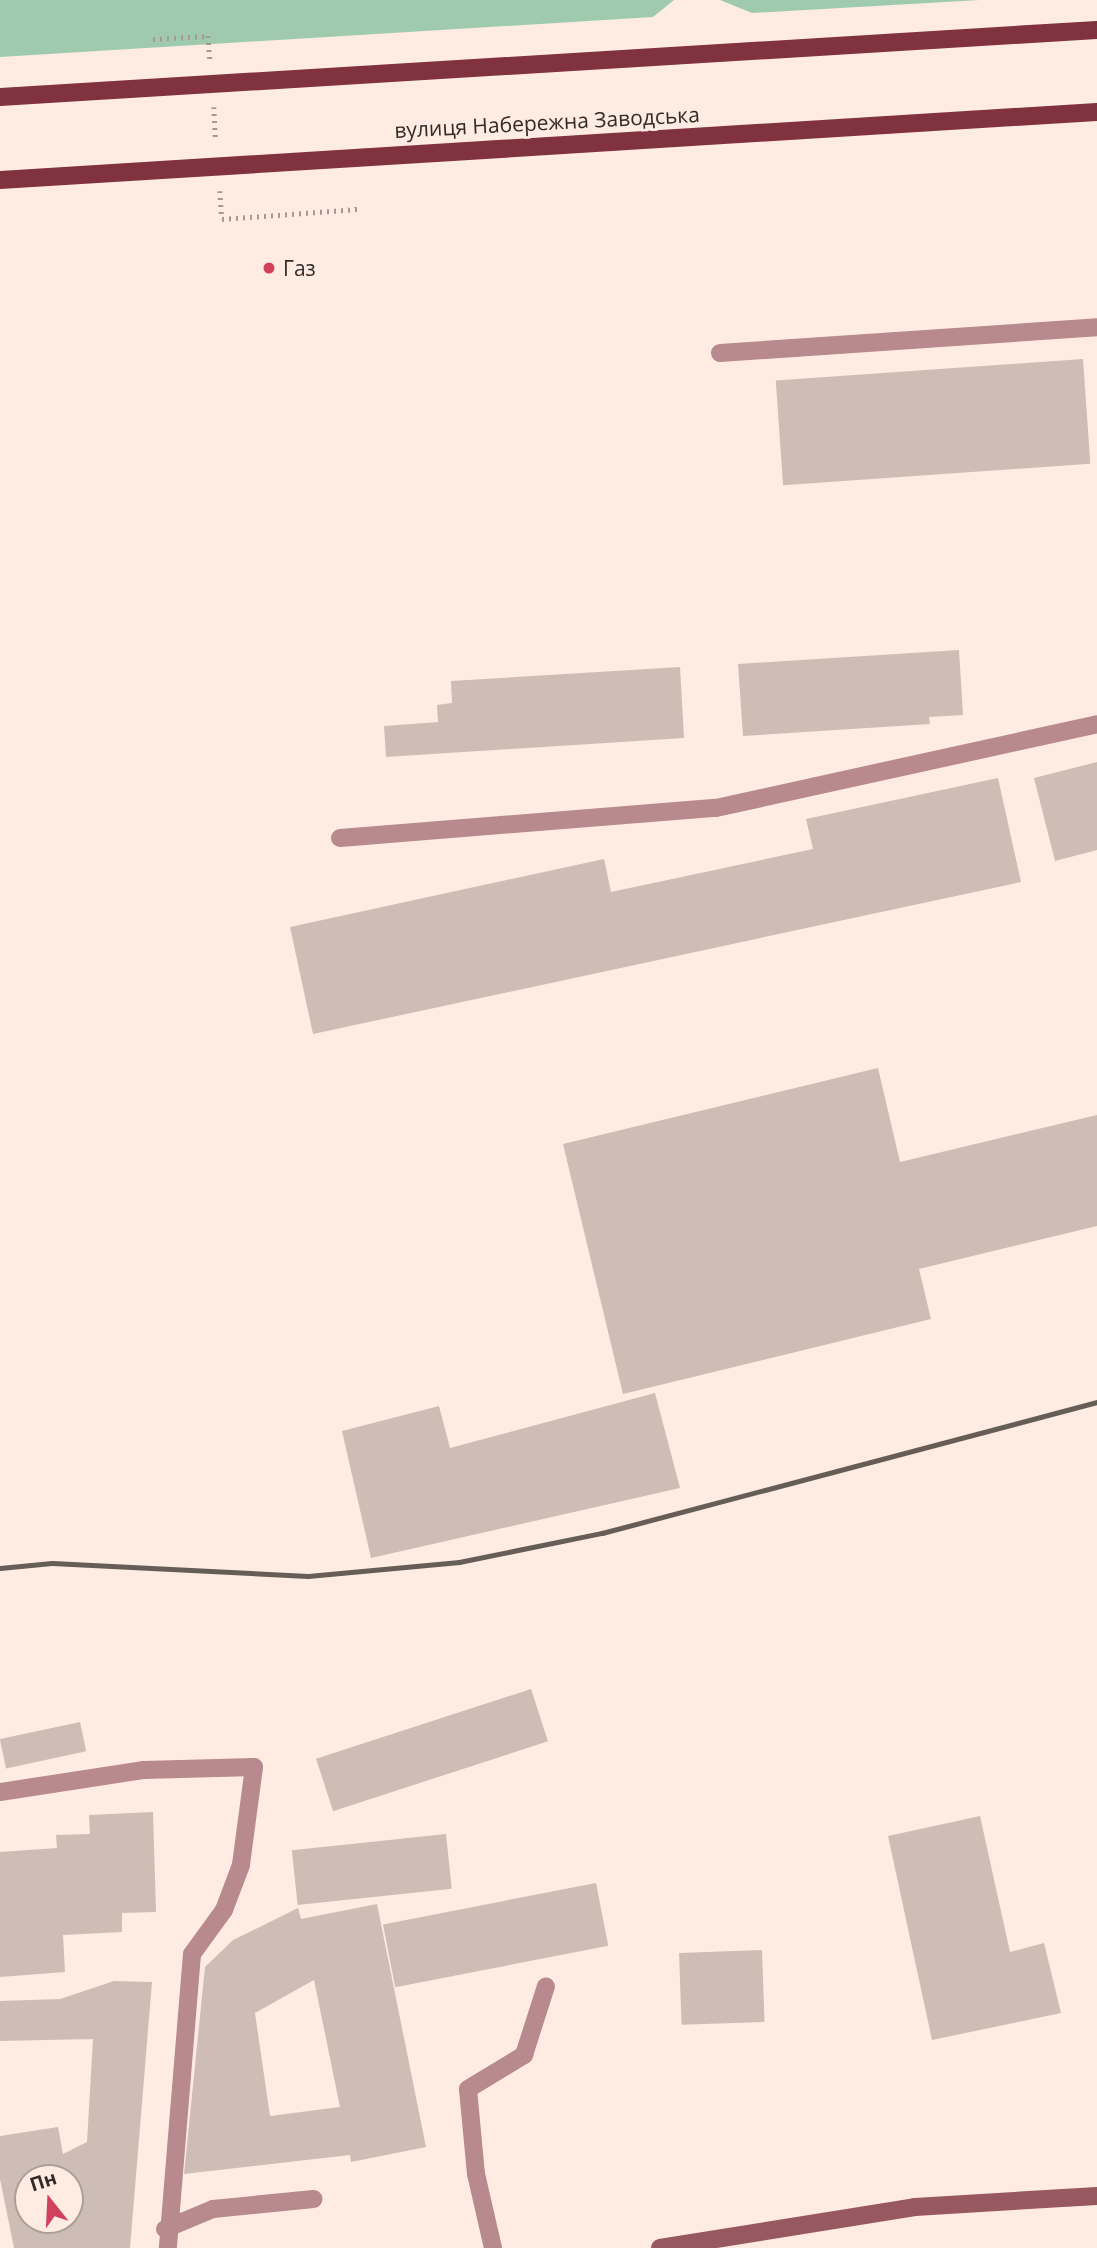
<!DOCTYPE html>
<html>
<head>
<meta charset="utf-8">
<style>
  body { margin:0 }
  #map { position:relative; width:1097px; height:2248px; overflow:hidden; background:#feece3; font-family:"Open Sans",sans-serif }
  div>[style] { position:absolute }
  [style*='--x'] { left:calc(var(--x)*1px); top:calc(var(--y)*1px); width:calc(var(--w)*1px); rotate:calc(var(--a)*1deg) }
  .green>* { inset:0; background:#9fcaae }
  .building>* { inset:0; background:#cebdb4; transform-origin:0 0 }
  .path>* { height:4.5px; margin-top:-2.25px; transform-origin:0; background:repeating-linear-gradient(90deg,#a69892 0 2px,transparent 0 7px) }
  .lane>* { height:18px; margin:-9px; padding:0 9px; transform-origin:9px; border-radius:9px; background:#b8898d }
  .street>* { height:18px; margin:-9px; padding:0 9px; transform-origin:9px; border-radius:9px; background:#b8898d }
  .secondary>* { height:18px; margin:-9px; padding:0 9px; transform-origin:9px; border-radius:9px; background:#98585f }
  .primary>* { height:18px; margin:-9px; padding:0 9px; transform-origin:9px; border-radius:9px; background:#80323e }
  .rail>* { height:5px; margin:-2.5px; padding:0 2.5px; transform-origin:2.5px; border-radius:2.5px; background:#675d57 }
  .dots>* { width:19px; height:19px; translate:-50% -50%; box-sizing:border-box; border:4px solid #feece3; border-radius:50% }
  span { translate:-50% -50%; white-space:nowrap; text-align:center; line-height:1.15; -webkit-text-stroke:5px #feece3; paint-order:stroke }
  .street-label { font-size:21px; color:#322b27 }
  .poi-label { font-size:21px; color:#322b27 }
  .left { translate:0 -50%; text-align:left }
  .north { position:absolute; left:14px; top:2164px; width:70px; height:70px; box-sizing:border-box; background:#feece3; border:2px solid #ac9f98; border-radius:50%; rotate:342deg; font-size:19px; font-weight:700; line-height:28px; text-align:center; color:#322b27 }
  .north::after { content:''; display:block; margin:auto; width:24px; height:32px; background:#d1415d; clip-path:polygon(50% 0,100% 100%,50% 72%,0 100%) }
</style>
</head>
<body>
<div id="map">
  <div class="green">
    <div style="clip-path:polygon(0 0,674px 0,653px 17px,0 57px)"></div>
    <div style="clip-path:polygon(720px 0,980px 0,752px 13px)"></div>
  </div>
  <div class="building">
    <div style="left:1083px;top:359px;width:105px;height:308px;rotate:86deg"></div>
    <div style="clip-path:polygon(959px 650px,963px 715px,929px 717px,930px 724px,743px 736px,738px 664px)"></div>
    <div style="clip-path:polygon(680px 667px,684px 738px,386px 757px,384px 726px,438px 722px,437px 705px,452px 703px,451px 681px)"></div>
    <div style="clip-path:polygon(1097px 762px,1097px 850px,1055px 861px,1034px 778px)"></div>
    <div style="clip-path:polygon(998px 778px,1021px 882px,313px 1034px,290px 927px,604px 859px,611px 892px,813px 849px,806px 819px)"></div>
    <div style="clip-path:polygon(878px 1068px,900px 1162px,1097px 1115px,1097px 1226px,919px 1269px,931px 1319px,623px 1394px,563px 1144px)"></div>
    <div style="clip-path:polygon(655px 1393px,680px 1488px,371px 1558px,342px 1431px,439px 1406px,450px 1448px)"></div>
    <div style="left:531px;top:1689px;width:55px;height:226px;rotate:72deg"></div>
    <div style="left:80px;top:1722px;width:30px;height:82px;rotate:78deg"></div>
    <div style="clip-path:polygon(153px 1812px,156px 1912px,122px 1913px,122px 1932px,63px 1935px,65px 1972px,0 1977px,0 1852px,57px 1848px,56px 1835px,90px 1834px,89px 1815px)"></div>
    <div style="clip-path:polygon(980px 1816px,1010px 1952px,1044px 1943px,1061px 2013px,932px 2040px,888px 1836px)"></div>
    <div style="left:446px;top:1834px;width:55px;height:155px;rotate:84deg"></div>
    <div style="left:596px;top:1883px;width:64px;height:217px;rotate:79deg"></div>
    <div style="clip-path:polygon(evenodd,377px 1904px,426px 2147px,351px 2162px,350px 2155px,184px 2174px,205px 1967px,233px 1940px,298px 1908px,301px 1919px,377px 1904px,314px 1980px,340px 2107px,270px 2116px,255px 2013px,314px 1980px)"></div>
    <div style="left:762px;top:1950px;width:72px;height:83px;rotate:88deg"></div>
    <div style="clip-path:polygon(evenodd,114px 1981px,152px 1982px,130px 2248px,14px 2248px,0 2179px,0 2136px,58px 2127px,63px 2154px,87px 2142px,93px 2039px,0 2041px,0 2001px,60px 1999px,114px 1981px,28px 2178px,70px 2178px,70px 2220px,28px 2220px,28px 2178px)"></div>
  </div>
  <div class="path">
    <div style="--x:153;--y:39;--w:55;--a:-3.1"></div>
    <div style="--x:208;--y:36;--w:24;--a:85"></div>
    <div style="--x:214;--y:107;--w:33;--a:87"></div>
    <div style="--x:220;--y:191;--w:28;--a:86"></div>
    <div style="--x:222;--y:219;--w:136;--a:-4.2"></div>
  </div>
  <div class="lane">
    <div style="--x:720;--y:353;--w:378;--a:-3.9"></div>
    <div style="--x:340;--y:838;--w:377;--a:-4.6"></div>
    <div style="--x:716;--y:808;--w:390;--a:-12.4"></div>
    <div style="--x:165;--y:2229;--w:52;--a:-22.6"></div>
    <div style="--x:213;--y:2209;--w:101;--a:-5.7"></div>
    <div style="--x:493;--y:2248;--w:76;--a:-102.9"></div>
    <div style="--x:476;--y:2174;--w:85;--a:-95.4"></div>
    <div style="--x:468;--y:2089;--w:66;--a:-31.3"></div>
    <div style="--x:524;--y:2055;--w:72;--a:-72.3"></div>
  </div>
  <div class="street">
    <div style="--x:0;--y:1792;--w:146;--a:-8.7"></div>
    <div style="--x:144;--y:1770;--w:110;--a:-1.6"></div>
    <div style="--x:254;--y:1767;--w:99;--a:97.6"></div>
    <div style="--x:241;--y:1865;--w:48;--a:110.7"></div>
    <div style="--x:224;--y:1910;--w:54;--a:126"></div>
    <div style="--x:192;--y:1954;--w:295;--a:94.7"></div>
  </div>
  <div class="secondary">
    <div style="--x:660;--y:2248;--w:258;--a:-9.1"></div>
    <div style="--x:915;--y:2207;--w:182;--a:-3.5"></div>
  </div>
  <div class="primary">
    <div style="--x:0;--y:97;--w:1099;--a:-3.5"></div>
    <div style="--x:0;--y:180;--w:1099;--a:-3.55"></div>
  </div>
  <div class="rail">
    <div style="--x:0;--y:1568;--w:52;--a:-5.5"></div>
    <div style="--x:52;--y:1563;--w:256;--a:2.9"></div>
    <div style="--x:308;--y:1576;--w:152;--a:-5.3"></div>
    <div style="--x:459;--y:1562;--w:146;--a:-11.5"></div>
    <div style="--x:602;--y:1533;--w:512;--a:-14.82"></div>
  </div>
  <div class="dots">
    <div style="left:269px;top:268px;background:#d1415d"></div>
  </div>
  <div class="street-label">
    <span style="left:547px;top:122px;rotate:-3deg">вулиця Набережна Заводська</span>
  </div>
  <div class="poi-label">
    <span class="left" style="left:283px;top:268px">Газ</span>
  </div>
  <div class="north">Пн</div>
</div>
</body>
</html>
